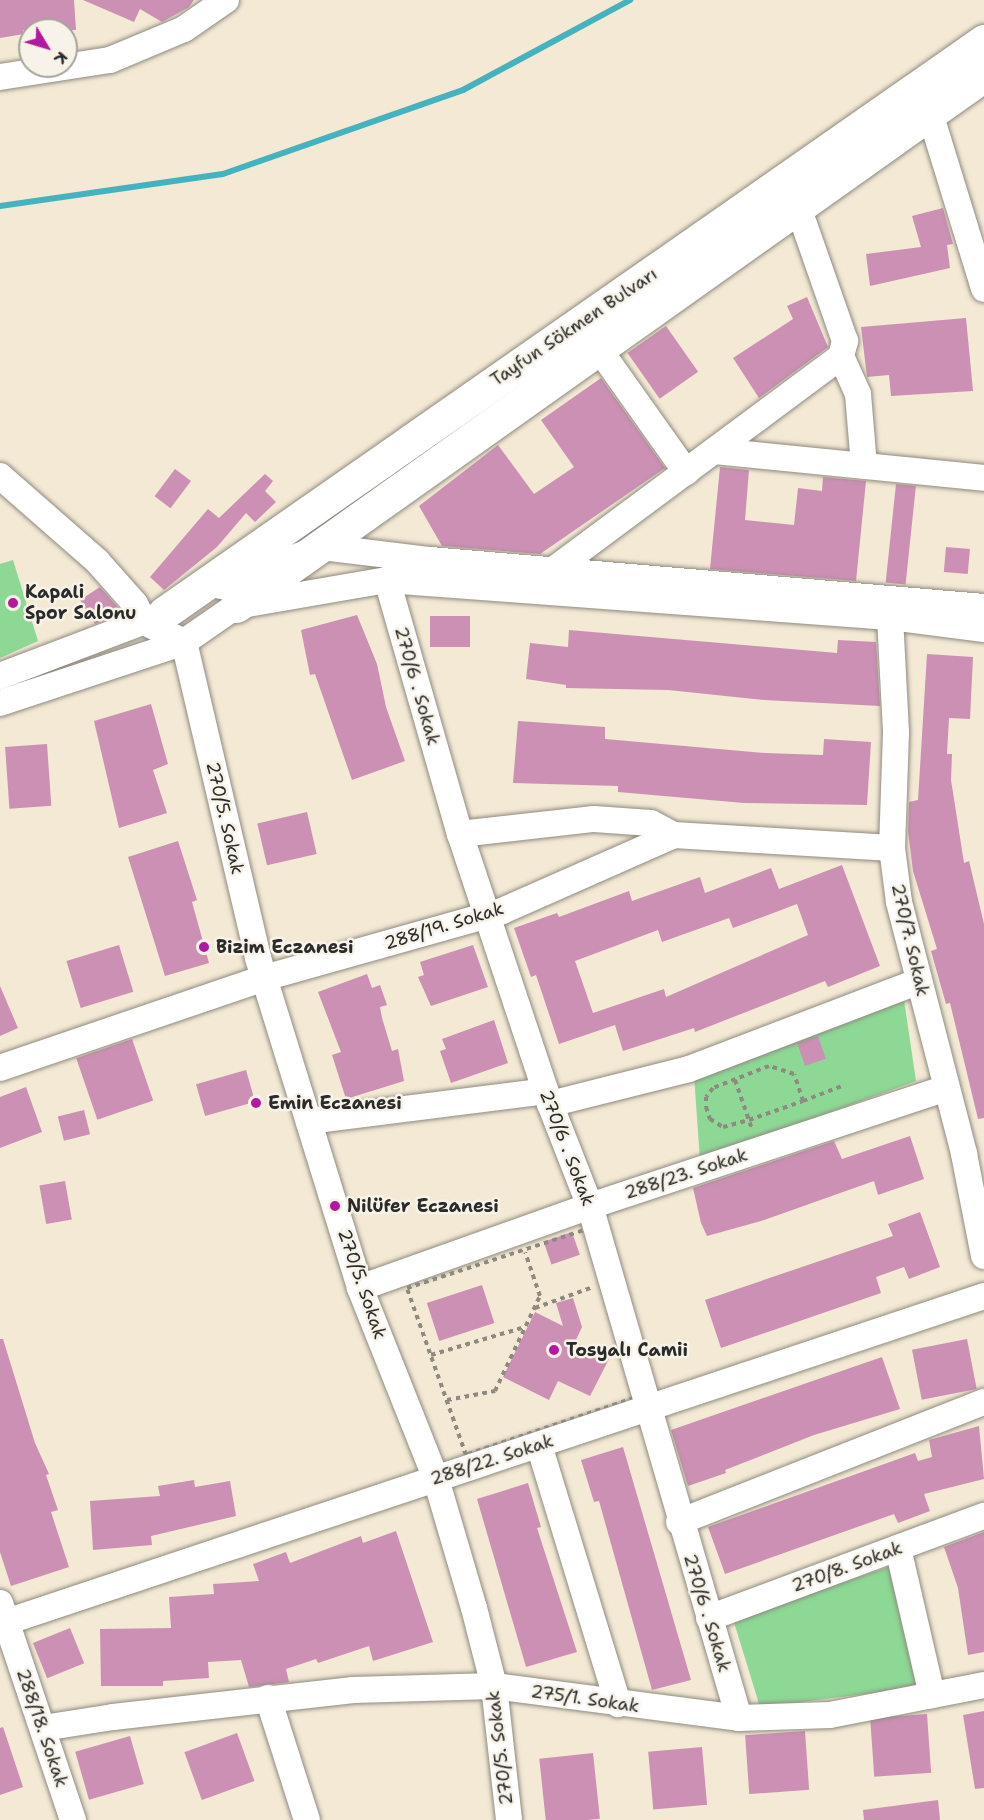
<!DOCTYPE html>
<html>
<head>
<meta charset="utf-8">
<style>
  body { margin:0 }
  #map { position:relative; width:984px; height:1820px; overflow:hidden; background:#f3e9d4; font-family:"Shantell Sans",sans-serif }
  div>[style] { position:absolute }
  [style*='--x'] { left:calc(var(--x)*1px); top:calc(var(--y)*1px); width:calc(var(--w)*1px); rotate:calc(var(--a)*1deg) }
  .green>* { inset:0; background:#8dd895 }
  .stream>* { height:6px; margin:-3px; padding:0 3px; transform-origin:3px; border-radius:3px; background:#44b3bf }
  .building>* { inset:0; background:#cc90b4; transform-origin:0 0 }
  .path>* { height:4px; margin-top:-2px; transform-origin:0; background:repeating-linear-gradient(90deg,#8f8a80 0 4.5px,transparent 0 9px) }
  .roads { filter:drop-shadow(0 0 2px #8f8a80) drop-shadow(0 0 2px #8f8a80) }
  .minor>* { height:26px; margin:-13px; padding:0 13px; transform-origin:13px; border-radius:13px; background:#fff }
  .major>* { height:33px; margin:-16.5px; padding:0 16.5px; transform-origin:16.5px; border-radius:16.5px; background:#fff }
  .dots>* { width:16px; height:16px; translate:-50% -50%; box-sizing:border-box; border:3px solid #f7f3e8; border-radius:50% }
  span { translate:-50% -50%; white-space:nowrap; text-align:center; line-height:1.15; -webkit-text-stroke:5px #f7f3e8; paint-order:stroke }
  .street-label { font-size:18px; color:#2b2b2b }
  .poi-label { font-size:18px; color:#2b2b2b; font-weight:700 }
  .left { translate:0 -50%; text-align:left }
  .north { position:absolute; left:18px; top:18px; width:60px; height:60px; box-sizing:border-box; background:#f7f3e8; border:2px solid #a5a39c; border-radius:50%; rotate:128deg; font-size:16px; font-weight:700; line-height:24px; text-align:center; color:#2b2b2b }
  .north::after { content:''; display:block; margin:auto; width:21px; height:27px; background:#b5179e; clip-path:polygon(50% 0,100% 100%,50% 72%,0 100%) }
</style>
</head>
<body>
<div id="map">
  <div class="green">
    <div style="clip-path:polygon(13px 560px,38px 641px,0 658px,0 564px)"></div>
    <div style="clip-path:polygon(904px 1000px,916px 1081px,700px 1160px,694px 1075px)"></div>
    <div style="clip-path:polygon(892px 1566px,922px 1687px,760px 1707px,733px 1619px)"></div>
  </div>
  <div class="stream">
    <div style="--x:0;--y:206;--w:225;--a:-8.2"></div>
    <div style="--x:223;--y:174;--w:254;--a:-19.3"></div>
    <div style="--x:463;--y:90;--w:190;--a:-28.3"></div>
  </div>
  <div class="building">
    <div style="clip-path:polygon(0 0,74px 0,76px 30px,23px 30px,24px 34px,0 38px)"></div>
    <div style="clip-path:polygon(83px 0,194px 0,189px 7px,162px 22px,140px 9px,134px 22px)"></div>
    <div style="clip-path:polygon(943px 208px,953px 244px,947px 245px,950px 268px,870px 286px,866px 254px,921px 247px,912px 216px)"></div>
    <div style="clip-path:polygon(807px 297px,828px 347px,759px 398px,733px 358px,793px 319px,787px 306px)"></div>
    <div style="clip-path:polygon(966px 318px,973px 391px,891px 396px,889px 375px,867px 377px,861px 327px)"></div>
    <div style="left:666px;top:326px;width:56px;height:47px;rotate:55deg"></div>
    <div style="clip-path:polygon(601px 378px,665px 468px,540px 554px,442px 546px,419px 506px,498px 445px,534px 494px,574px 467px,541px 420px)"></div>
    <div style="clip-path:polygon(720px 467px,749px 470px,745px 520px,794px 525px,798px 488px,822px 491px,823px 477px,866px 481px,856px 581px,710px 569px)"></div>
    <div style="left:175px;top:469px;width:20px;height:34px;rotate:37deg"></div>
    <div style="clip-path:polygon(265px 474px,273px 481px,265px 491px,276px 502px,255px 522px,246px 513px,217px 547px,164px 590px,150px 577px,208px 509px,219px 518px)"></div>
    <div style="left:896px;top:484px;width:20px;height:99px;rotate:6deg"></div>
    <div style="left:946px;top:547px;width:24px;height:25px;rotate:5deg"></div>
    <div style="clip-path:polygon(100px 587px,123px 613px,95px 624px,80px 600px)"></div>
    <div style="clip-path:polygon(357px 615px,377px 664px,386px 707px,405px 761px,352px 780px,315px 674px,310px 675px,301px 630px)"></div>
    <div style="left:430px;top:616px;width:40px;height:31px"></div>
    <div style="clip-path:polygon(569px 630px,837px 653px,838px 640px,876px 642px,880px 706px,764px 700px,668px 690px,566px 688px,566px 685px,526px 679px,530px 643px,568px 647px)"></div>
    <div style="clip-path:polygon(927px 654px,973px 657px,970px 719px,949px 718px,947px 754px,952px 754px,951px 780px,964px 863px,969px 861px,984px 924px,984px 1118px,978px 1119px,950px 1003px,946px 1004px,931px 951px,937px 949px,913px 871px,908px 831px,909px 802px,918px 800px)"></div>
    <div style="clip-path:polygon(151px 704px,168px 764px,153px 770px,167px 813px,119px 828px,94px 721px)"></div>
    <div style="clip-path:polygon(518px 721px,605px 727px,605px 739px,765px 753px,823px 755px,824px 739px,871px 742px,867px 805px,744px 803px,618px 792px,618px 786px,513px 783px)"></div>
    <div style="left:47px;top:744px;width:62px;height:42px;rotate:86deg"></div>
    <div style="left:307px;top:812px;width:43px;height:51px;rotate:77deg"></div>
    <div style="clip-path:polygon(178px 841px,197px 900px,192px 902px,209px 963px,165px 976px,128px 857px)"></div>
    <div style="clip-path:polygon(evenodd,842px 865px,880px 966px,828px 987px,825px 981px,695px 1032px,694px 1028px,623px 1051px,615px 1025px,559px 1044px,536px 975px,531px 977px,514px 928px,557px 913px,559px 917px,629px 891px,632px 901px,700px 877px,705px 893px,771px 868px,779px 889px,842px 865px,797px 904px,808px 935px,666px 997px,664px 989px,593px 1013px,575px 961px,658px 930px,662px 942px,729px 918px,733px 928px,797px 904px)"></div>
    <div style="left:119px;top:945px;width:49px;height:55px;rotate:73deg"></div>
    <div style="clip-path:polygon(473px 945px,488px 987px,431px 1006px,418px 977px,424px 975px,420px 962px)"></div>
    <div style="clip-path:polygon(367px 974px,372px 988px,380px 985px,387px 1005px,380px 1007px,382px 1018px,392px 1051px,398px 1049px,404px 1081px,346px 1099px,332px 1055px,341px 1052px,318px 992px)"></div>
    <div style="clip-path:polygon(0 986px,18px 1028px,0 1036px)"></div>
    <div style="clip-path:polygon(494px 1020px,508px 1063px,451px 1083px,440px 1051px,446px 1049px,442px 1039px)"></div>
    <div style="left:818px;top:1036px;width:24px;height:22px;rotate:71deg"></div>
    <div style="left:132px;top:1039px;width:65px;height:59px;rotate:71deg"></div>
    <div style="left:246px;top:1070px;width:33px;height:52px;rotate:74deg"></div>
    <div style="clip-path:polygon(26px 1087px,42px 1132px,0 1148px,0 1097px)"></div>
    <div style="left:84px;top:1110px;width:25px;height:27px;rotate:76deg"></div>
    <div style="clip-path:polygon(910px 1136px,924px 1179px,878px 1195px,874px 1181px,761px 1221px,707px 1236px,701px 1223px,693px 1188px,834px 1141px,842px 1159px)"></div>
    <div style="left:65px;top:1181px;width:39px;height:26px;rotate:80deg"></div>
    <div style="clip-path:polygon(920px 1212px,940px 1267px,909px 1279px,904px 1267px,876px 1277px,881px 1293px,721px 1348px,705px 1300px,893px 1236px,888px 1224px)"></div>
    <div style="left:572px;top:1232px;width:24px;height:30px;rotate:71deg"></div>
    <div style="left:482px;top:1285px;width:40px;height:58px;rotate:72deg"></div>
    <div style="clip-path:polygon(573px 1298px,582px 1327px,575px 1342px,609px 1359px,590px 1396px,558px 1381px,549px 1400px,503px 1377px,535px 1312px,563px 1326px,556px 1303px)"></div>
    <div style="clip-path:polygon(0 1339px,3px 1339px,35px 1443px,49px 1474px,46px 1475px,58px 1510px,51px 1512px,69px 1567px,11px 1586px,0 1552px)"></div>
    <div style="left:967px;top:1339px;width:51px;height:56px;rotate:79deg"></div>
    <div style="clip-path:polygon(882px 1357px,900px 1409px,814px 1435px,725px 1470px,726px 1473px,688px 1486px,671px 1430px)"></div>
    <div style="clip-path:polygon(979px 1426px,984px 1479px,924px 1494px,930px 1511px,898px 1523px,894px 1514px,725px 1574px,708px 1527px,915px 1453px,918px 1461px,932px 1457px,929px 1440px)"></div>
    <div style="clip-path:polygon(623px 1447px,691px 1680px,652px 1690px,599px 1501px,594px 1502px,581px 1460px)"></div>
    <div style="clip-path:polygon(194px 1480px,195px 1487px,230px 1481px,236px 1516px,151px 1536px,152px 1545px,93px 1550px,90px 1501px,160px 1496px,158px 1486px)"></div>
    <div style="clip-path:polygon(528px 1483px,541px 1527px,537px 1528px,577px 1652px,526px 1667px,477px 1499px)"></div>
    <div style="clip-path:polygon(396px 1531px,433px 1642px,373px 1661px,369px 1646px,318px 1663px,316px 1659px,286px 1669px,289px 1682px,249px 1687px,241px 1660px,208px 1662px,209px 1678px,163px 1681px,163px 1686px,101px 1686px,100px 1629px,171px 1628px,169px 1597px,214px 1594px,213px 1584px,259px 1581px,253px 1564px,286px 1552px,290px 1563px,361px 1536px,363px 1543px)"></div>
    <div style="clip-path:polygon(984px 1532px,984px 1652px,968px 1655px,958px 1588px,944px 1547px)"></div>
    <div style="left:70px;top:1628px;width:38px;height:40px;rotate:68deg"></div>
    <div style="clip-path:polygon(984px 1711px,984px 1788px,975px 1789px,963px 1715px)"></div>
    <div style="left:927px;top:1714px;width:59px;height:57px;rotate:86deg"></div>
    <div style="clip-path:polygon(3px 1727px,23px 1787px,0 1795px,0 1728px)"></div>
    <div style="left:805px;top:1731px;width:59px;height:60px;rotate:86deg"></div>
    <div style="left:237px;top:1733px;width:51px;height:56px;rotate:70deg"></div>
    <div style="left:130px;top:1736px;width:50px;height:57px;rotate:74deg"></div>
    <div style="left:702px;top:1747px;width:58px;height:54px;rotate:85deg"></div>
    <div style="left:593px;top:1753px;width:66px;height:54px;rotate:84deg"></div>
    <div style="clip-path:polygon(938px 1800px,940px 1820px,864px 1820px,863px 1810px)"></div>
  </div>
  <div class="path">
    <div style="--x:735;--y:1080;--w:52;--a:70.9"></div>
    <div style="--x:803;--y:1101;--w:28;--a:-108"></div>
    <div style="--x:794;--y:1074;--w:26;--a:-162"></div>
    <div style="--x:769;--y:1066;--w:60;--a:158.6"></div>
    <div style="--x:713;--y:1088;--w:11;--a:128"></div>
    <div style="--x:706;--y:1097;--w:10;--a:90"></div>
    <div style="--x:706;--y:1107;--w:13;--a:72"></div>
    <div style="--x:710;--y:1119;--w:15;--a:32"></div>
    <div style="--x:723;--y:1127;--w:27;--a:-15"></div>
    <div style="--x:749;--y:1120;--w:57;--a:-19.4"></div>
    <div style="--x:803;--y:1101;--w:42;--a:-21"></div>
    <div style="--x:588;--y:1229;--w:160;--a:73.3"></div>
    <div style="--x:634;--y:1382;--w:16;--a:90"></div>
    <div style="--x:634;--y:1398;--w:177;--a:161.3"></div>
    <div style="--x:466;--y:1455;--w:177;--a:-109.5"></div>
    <div style="--x:407;--y:1288;--w:190;--a:-18.1"></div>
    <div style="--x:535;--y:1308;--w:62;--a:-19.9"></div>
    <div style="--x:431;--y:1355;--w:98;--a:-16.6"></div>
    <div style="--x:447;--y:1400;--w:49;--a:-10.6"></div>
    <div style="--x:495;--y:1391;--w:105;--a:-64.7"></div>
    <div style="--x:540;--y:1296;--w:46;--a:-108.8"></div>
  </div>
  <div class="roads">
    <div class="minor">
      <div style="--x:0;--y:77;--w:111;--a:-8.8"></div>
      <div style="--x:110;--y:60;--w:80;--a:-22.7"></div>
      <div style="--x:184;--y:29;--w:51;--a:-34.6"></div>
      <div style="--x:930;--y:113;--w:184;--a:72.9"></div>
      <div style="--x:599;--y:349;--w:151;--a:54.7"></div>
      <div style="--x:841;--y:356;--w:42;--a:65.9"></div>
      <div style="--x:858;--y:394;--w:72;--a:85.2"></div>
      <div style="--x:715;--y:451;--w:270;--a:5.7"></div>
      <div style="--x:0;--y:476;--w:129;--a:41.2"></div>
      <div style="--x:97;--y:561;--w:57;--a:48.5"></div>
      <div style="--x:135;--y:604;--w:20;--a:63"></div>
      <div style="--x:144;--y:622;--w:45;--a:26.6"></div>
      <div style="--x:184;--y:642;--w:325;--a:76.8"></div>
      <div style="--x:258;--y:958;--w:345;--a:72.8"></div>
      <div style="--x:360;--y:1288;--w:206;--a:68.3"></div>
      <div style="--x:436;--y:1479;--w:134;--a:73.6"></div>
      <div style="--x:474;--y:1608;--w:81;--a:75.6"></div>
      <div style="--x:494;--y:1686;--w:135;--a:83.6"></div>
      <div style="--x:552;--y:571;--w:360;--a:-36.6"></div>
      <div style="--x:841;--y:356;--w:16;--a:-75"></div>
      <div style="--x:845;--y:341;--w:142;--a:-109.3"></div>
      <div style="--x:387;--y:580;--w:264;--a:74"></div>
      <div style="--x:460;--y:834;--w:285;--a:71.6"></div>
      <div style="--x:550;--y:1104;--w:110;--a:68.6"></div>
      <div style="--x:590;--y:1206;--w:533;--a:73.77"></div>
      <div style="--x:221;--y:586;--w:108;--a:-21.1"></div>
      <div style="--x:322;--y:547;--w:109;--a:6.9"></div>
      <div style="--x:430;--y:560;--w:556;--a:4.85"></div>
      <div style="--x:890;--y:617;--w:116;--a:87"></div>
      <div style="--x:896;--y:733;--w:115;--a:92"></div>
      <div style="--x:892;--y:848;--w:54;--a:82.6"></div>
      <div style="--x:899;--y:902;--w:260;--a:75.5"></div>
      <div style="--x:964;--y:1154;--w:104;--a:78.9"></div>
      <div style="--x:0;--y:676;--w:169;--a:-20.8"></div>
      <div style="--x:0;--y:703;--w:194;--a:-18.3"></div>
      <div style="--x:184;--y:642;--w:63;--a:-34.7"></div>
      <div style="--x:236;--y:606;--w:153;--a:-9.8"></div>
      <div style="--x:387;--y:580;--w:504;--a:4.21"></div>
      <div style="--x:890;--y:617;--w:95;--a:7.3"></div>
      <div style="--x:460;--y:834;--w:135;--a:-6.4"></div>
      <div style="--x:594;--y:819;--w:57;--a:4"></div>
      <div style="--x:651;--y:823;--w:26;--a:28"></div>
      <div style="--x:0;--y:1068;--w:279;--a:-18.8"></div>
      <div style="--x:264;--y:978;--w:247;--a:-15.7"></div>
      <div style="--x:502;--y:911;--w:188;--a:-23.8"></div>
      <div style="--x:674;--y:835;--w:218;--a:3.4"></div>
      <div style="--x:550;--y:1104;--w:143;--a:-14.1"></div>
      <div style="--x:689;--y:1069;--w:246;--a:-20.9"></div>
      <div style="--x:309;--y:1121;--w:238;--a:-7.2"></div>
      <div style="--x:360;--y:1288;--w:244;--a:-19.6"></div>
      <div style="--x:590;--y:1206;--w:375;--a:-18.3"></div>
      <div style="--x:539;--y:1445;--w:271;--a:73"></div>
      <div style="--x:679;--y:1522;--w:328;--a:-21.5"></div>
      <div style="--x:898;--y:1548;--w:151;--a:77"></div>
      <div style="--x:0;--y:1603;--w:229;--a:71.4"></div>
      <div style="--x:709;--y:1618;--w:293;--a:-20.4"></div>
      <div style="--x:0;--y:1624;--w:1037;--a:-18.43"></div>
      <div style="--x:268;--y:1698;--w:128;--a:72.3"></div>
      <div style="--x:43;--y:1728;--w:71;--a:-8.9"></div>
      <div style="--x:113;--y:1717;--w:242;--a:-6.4"></div>
      <div style="--x:353;--y:1690;--w:141;--a:-1.6"></div>
      <div style="--x:494;--y:1686;--w:247;--a:7.4"></div>
      <div style="--x:739;--y:1718;--w:91;--a:-1.9"></div>
      <div style="--x:830;--y:1715;--w:157;--a:-11"></div>
    </div>
    <div class="major">
      <div style="--x:236;--y:606;--w:917;--a:-35.37"></div>
      <div style="--x:164;--y:613;--w:1000;--a:-34.9"></div>
    </div>
  </div>
  <div class="dots">
    <div style="left:13px;top:603px;background:#b5179e"></div>
    <div style="left:204px;top:947px;background:#b5179e"></div>
    <div style="left:256px;top:1103px;background:#b5179e"></div>
    <div style="left:335px;top:1206px;background:#b5179e"></div>
    <div style="left:554px;top:1350px;background:#b5179e"></div>
  </div>
  <div class="street-label">
    <span style="left:574px;top:327px;rotate:-34deg">Tayfun Sökmen Bulvarı</span>
    <span style="left:417px;top:686px;rotate:74deg">270/6 . Sokak</span>
    <span style="left:225px;top:818px;rotate:77deg">270/5. Sokak</span>
    <span style="left:444px;top:926px;rotate:-17deg">288/19. Sokak</span>
    <span style="left:910px;top:940px;rotate:77deg">270/7. Sokak</span>
    <span style="left:567px;top:1148px;rotate:69deg">270/6 . Sokak</span>
    <span style="left:686px;top:1174px;rotate:-18deg">288/23. Sokak</span>
    <span style="left:362px;top:1284px;rotate:71deg">270/5. Sokak</span>
    <span style="left:492px;top:1460px;rotate:-18deg">288/22. Sokak</span>
    <span style="left:847px;top:1567px;rotate:-20deg">270/8. Sokak</span>
    <span style="left:707px;top:1613px;rotate:73deg">270/6 . Sokak</span>
    <span style="left:585px;top:1699px;rotate:8deg">275/1. Sokak</span>
    <span style="left:42px;top:1728px;rotate:71deg">288/18. Sokak</span>
    <span style="left:500px;top:1748px;rotate:-97deg">270/5. Sokak</span>
  </div>
  <div class="poi-label">
    <span class="left" style="left:25px;top:603px">Kapali<br>Spor Salonu</span>
    <span class="left" style="left:216px;top:947px">Bizim Eczanesi</span>
    <span class="left" style="left:268px;top:1103px">Emin Eczanesi</span>
    <span class="left" style="left:347px;top:1206px">Nilüfer Eczanesi</span>
    <span class="left" style="left:566px;top:1350px">Tosyalı Camii</span>
  </div>
  <div class="north">K</div>
</div>
</body>
</html>
